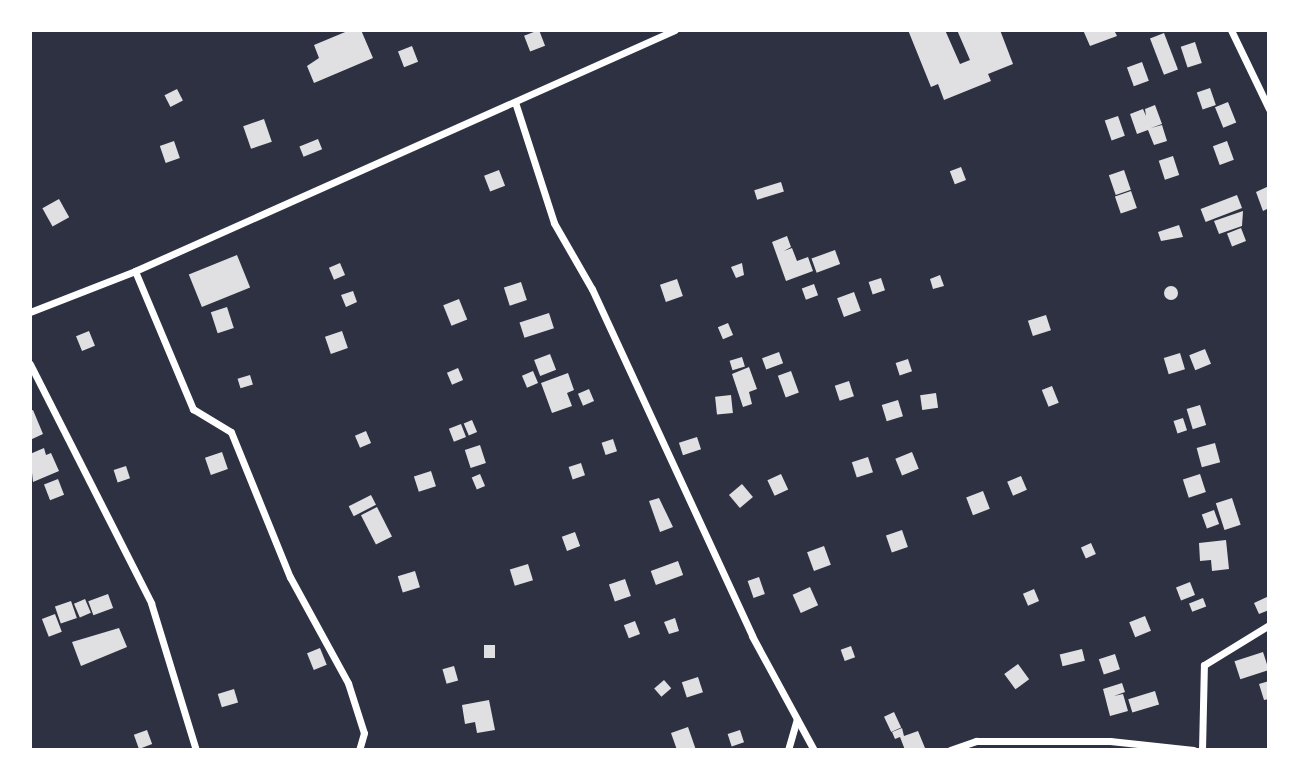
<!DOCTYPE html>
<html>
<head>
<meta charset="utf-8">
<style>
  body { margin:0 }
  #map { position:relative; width:1299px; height:780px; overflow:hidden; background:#2d3142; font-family:"Archivo Narrow",sans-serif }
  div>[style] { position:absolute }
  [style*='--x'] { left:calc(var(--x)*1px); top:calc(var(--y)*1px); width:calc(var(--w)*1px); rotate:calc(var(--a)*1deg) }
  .building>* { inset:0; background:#e0e0e3; transform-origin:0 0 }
  .round { border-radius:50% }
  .minor>* { height:7px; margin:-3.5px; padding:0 3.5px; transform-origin:3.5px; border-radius:3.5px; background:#fff }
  span { translate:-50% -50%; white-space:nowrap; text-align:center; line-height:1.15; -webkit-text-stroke:7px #fff; paint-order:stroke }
  .frame { position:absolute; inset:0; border:32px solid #fff; pointer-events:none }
</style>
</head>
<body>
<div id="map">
  <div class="building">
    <div style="clip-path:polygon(350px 30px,361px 30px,373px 58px,314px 83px,307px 66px,319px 58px,314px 45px)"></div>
    <div style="left:539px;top:30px;width:17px;height:16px;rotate:69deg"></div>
    <div style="clip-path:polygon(908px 30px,945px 30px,960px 64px,970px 60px,957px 30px,1000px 30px,1013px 64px,988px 74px,991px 81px,944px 100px,938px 84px,931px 87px)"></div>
    <div style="clip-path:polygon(1083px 30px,1114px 30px,1117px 36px,1090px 46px)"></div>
    <div style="left:1164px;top:33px;width:39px;height:15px;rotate:69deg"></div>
    <div style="left:1195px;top:42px;width:22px;height:15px;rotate:72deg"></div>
    <div style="left:412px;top:46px;width:17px;height:15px;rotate:69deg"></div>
    <div style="left:1142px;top:62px;width:20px;height:16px;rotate:70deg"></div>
    <div style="left:1210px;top:88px;width:18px;height:14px;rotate:71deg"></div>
    <div style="left:177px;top:89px;width:13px;height:14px;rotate:63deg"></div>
    <div style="left:1228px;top:102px;width:22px;height:14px;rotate:68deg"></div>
    <div style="clip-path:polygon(1155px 105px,1162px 124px,1151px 128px,1162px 125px,1167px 141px,1154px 145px,1148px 130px,1137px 134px,1130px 114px,1143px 109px,1146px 116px,1145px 109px)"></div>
    <div style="left:1118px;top:116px;width:21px;height:14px;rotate:71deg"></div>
    <div style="left:264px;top:119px;width:24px;height:22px;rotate:71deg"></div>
    <div style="left:318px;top:139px;width:11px;height:20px;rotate:68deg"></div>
    <div style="left:174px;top:141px;width:18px;height:15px;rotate:71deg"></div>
    <div style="left:1227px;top:141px;width:20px;height:15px;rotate:70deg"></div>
    <div style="left:1173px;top:156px;width:20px;height:15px;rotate:72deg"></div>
    <div style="left:961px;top:167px;width:14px;height:12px;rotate:69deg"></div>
    <div style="left:499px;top:170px;width:17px;height:16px;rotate:69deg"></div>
    <div style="left:1124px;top:170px;width:21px;height:16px;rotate:71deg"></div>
    <div style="left:781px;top:182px;width:10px;height:28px;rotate:73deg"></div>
    <div style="clip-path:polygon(1269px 186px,1269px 208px,1263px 211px,1256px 192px)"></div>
    <div style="left:1131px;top:191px;width:18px;height:17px;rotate:71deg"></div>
    <div style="left:1237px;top:195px;width:14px;height:39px;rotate:69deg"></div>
    <div style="left:59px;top:199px;width:21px;height:19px;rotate:61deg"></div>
    <div style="clip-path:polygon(1243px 211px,1242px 226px,1219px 234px,1214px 221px)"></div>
    <div style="clip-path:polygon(1179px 225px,1183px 237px,1161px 241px,1158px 232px)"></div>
    <div style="left:1241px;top:228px;width:14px;height:15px;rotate:69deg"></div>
    <div style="clip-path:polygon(787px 236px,791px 247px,784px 251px,792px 248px,797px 261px,808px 257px,813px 271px,786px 281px,772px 242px)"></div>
    <div style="left:835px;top:250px;width:15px;height:25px;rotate:70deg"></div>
    <div style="left:237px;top:255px;width:35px;height:52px;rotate:68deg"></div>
    <div style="left:340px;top:263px;width:13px;height:12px;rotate:67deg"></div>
    <div style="clip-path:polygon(742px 263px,744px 275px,736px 278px,731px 267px)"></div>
    <div style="clip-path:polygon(940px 275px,944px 286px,933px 289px,930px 279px)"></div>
    <div style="left:881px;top:278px;width:13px;height:13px;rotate:72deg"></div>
    <div style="left:677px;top:279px;width:18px;height:18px;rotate:71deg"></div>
    <div style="left:521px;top:282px;width:19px;height:18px;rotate:72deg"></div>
    <div style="left:814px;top:284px;width:12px;height:13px;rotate:70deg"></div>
    <div class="round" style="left:1164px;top:286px;width:14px;height:14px"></div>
    <div style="clip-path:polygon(353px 291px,357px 302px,346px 307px,341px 295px)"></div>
    <div style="left:854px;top:292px;width:20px;height:18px;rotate:70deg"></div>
    <div style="left:459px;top:299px;width:22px;height:17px;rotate:68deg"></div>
    <div style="left:227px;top:307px;width:22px;height:17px;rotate:72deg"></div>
    <div style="left:549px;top:313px;width:16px;height:31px;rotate:72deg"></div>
    <div style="left:1046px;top:315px;width:16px;height:19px;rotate:72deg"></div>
    <div style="left:728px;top:323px;width:13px;height:11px;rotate:67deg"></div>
    <div style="left:89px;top:331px;width:16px;height:14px;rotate:68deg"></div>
    <div style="left:342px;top:331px;width:18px;height:18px;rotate:71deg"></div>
    <div style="left:1205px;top:349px;width:16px;height:17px;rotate:68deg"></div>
    <div style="left:779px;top:352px;width:12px;height:18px;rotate:70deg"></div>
    <div style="left:1180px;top:353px;width:17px;height:17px;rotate:73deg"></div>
    <div style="left:550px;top:354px;width:17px;height:17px;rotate:69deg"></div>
    <div style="left:742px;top:357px;width:10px;height:13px;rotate:73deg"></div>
    <div style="left:908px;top:359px;width:13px;height:13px;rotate:72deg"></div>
    <div style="clip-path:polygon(749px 367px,757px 389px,749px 392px,752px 404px,743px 407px,732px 374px)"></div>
    <div style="left:458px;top:368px;width:13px;height:12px;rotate:67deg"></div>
    <div style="left:533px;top:371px;width:13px;height:12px;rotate:67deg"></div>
    <div style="left:791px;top:371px;width:23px;height:14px;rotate:70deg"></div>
    <div style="clip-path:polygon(568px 373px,574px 390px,567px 393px,572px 406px,552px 413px,541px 383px)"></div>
    <div style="left:250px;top:375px;width:10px;height:13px;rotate:73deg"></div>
    <div style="left:849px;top:381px;width:16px;height:15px;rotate:72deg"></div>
    <div style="left:1052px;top:386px;width:18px;height:11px;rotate:68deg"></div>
    <div style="left:589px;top:389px;width:13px;height:12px;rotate:67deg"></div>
    <div style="left:936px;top:393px;width:15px;height:16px;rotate:82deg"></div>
    <div style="left:731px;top:395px;width:18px;height:16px;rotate:84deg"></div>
    <div style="left:898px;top:400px;width:17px;height:17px;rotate:73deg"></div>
    <div style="left:1200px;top:405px;width:21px;height:14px;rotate:73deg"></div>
    <div style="clip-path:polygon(33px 410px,43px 434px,30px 440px,30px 411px)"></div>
    <div style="left:1183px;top:418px;width:13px;height:10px;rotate:72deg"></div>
    <div style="left:472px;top:420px;width:13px;height:9px;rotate:67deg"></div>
    <div style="left:461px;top:424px;width:14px;height:13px;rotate:69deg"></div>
    <div style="left:366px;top:431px;width:13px;height:12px;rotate:67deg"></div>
    <div style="left:697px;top:437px;width:13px;height:19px;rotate:72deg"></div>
    <div style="left:613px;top:439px;width:13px;height:12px;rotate:72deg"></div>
    <div style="left:1215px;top:443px;width:20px;height:19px;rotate:75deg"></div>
    <div style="left:480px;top:445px;width:19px;height:16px;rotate:72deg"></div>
    <div style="clip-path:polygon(44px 448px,46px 455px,51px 453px,59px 471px,33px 482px,30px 454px)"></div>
    <div style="left:222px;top:452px;width:18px;height:18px;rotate:71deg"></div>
    <div style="left:912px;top:452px;width:18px;height:18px;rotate:68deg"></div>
    <div style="left:868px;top:457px;width:16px;height:17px;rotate:72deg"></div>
    <div style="left:581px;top:463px;width:13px;height:13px;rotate:72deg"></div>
    <div style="left:126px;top:466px;width:13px;height:13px;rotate:72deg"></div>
    <div style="left:431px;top:471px;width:16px;height:18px;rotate:72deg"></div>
    <div style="left:480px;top:474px;width:13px;height:9px;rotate:67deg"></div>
    <div style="left:781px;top:474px;width:17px;height:15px;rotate:65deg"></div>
    <div style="left:1200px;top:474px;width:19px;height:18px;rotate:72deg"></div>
    <div style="left:1021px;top:476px;width:15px;height:15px;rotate:67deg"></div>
    <div style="left:58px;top:479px;width:17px;height:15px;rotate:69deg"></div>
    <div style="left:742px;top:484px;width:17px;height:17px;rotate:50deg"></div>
    <div style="left:983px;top:491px;width:19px;height:18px;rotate:69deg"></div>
    <div style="left:371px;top:495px;width:11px;height:25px;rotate:63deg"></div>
    <div style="clip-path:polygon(659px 498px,673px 527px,660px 532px,649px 501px)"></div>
    <div style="left:1232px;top:498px;width:28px;height:17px;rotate:72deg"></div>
    <div style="left:377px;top:507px;width:33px;height:18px;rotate:63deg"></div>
    <div style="left:1214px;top:510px;width:15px;height:13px;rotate:70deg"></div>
    <div style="left:902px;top:530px;width:18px;height:17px;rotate:71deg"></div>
    <div style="left:575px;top:532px;width:15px;height:14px;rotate:70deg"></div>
    <div style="clip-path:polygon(1226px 540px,1229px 569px,1212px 571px,1211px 560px,1200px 561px,1199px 543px)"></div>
    <div style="left:1091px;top:543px;width:12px;height:11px;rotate:66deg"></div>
    <div style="left:824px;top:546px;width:20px;height:18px;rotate:70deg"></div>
    <div style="left:678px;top:561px;width:15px;height:29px;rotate:70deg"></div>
    <div style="left:528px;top:564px;width:17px;height:19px;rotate:73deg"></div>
    <div style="left:415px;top:571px;width:17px;height:18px;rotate:73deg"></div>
    <div style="left:759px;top:577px;width:18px;height:12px;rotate:71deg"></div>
    <div style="left:625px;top:579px;width:18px;height:17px;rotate:71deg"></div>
    <div style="left:1190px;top:582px;width:14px;height:15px;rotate:69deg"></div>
    <div style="left:810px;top:587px;width:20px;height:19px;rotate:66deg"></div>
    <div style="left:1034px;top:589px;width:13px;height:12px;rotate:67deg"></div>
    <div style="left:108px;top:594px;width:15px;height:21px;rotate:70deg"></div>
    <div style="clip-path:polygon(1269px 596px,1269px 610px,1259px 614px,1254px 603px)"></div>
    <div style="left:1203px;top:598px;width:9px;height:15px;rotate:69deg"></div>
    <div style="left:85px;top:599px;width:15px;height:12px;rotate:67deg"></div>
    <div style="left:71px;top:601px;width:18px;height:17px;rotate:71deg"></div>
    <div style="left:55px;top:614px;width:19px;height:14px;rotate:69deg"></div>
    <div style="left:1145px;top:616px;width:16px;height:17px;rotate:68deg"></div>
    <div style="clip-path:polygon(675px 618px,679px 631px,669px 634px,664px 622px)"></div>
    <div style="left:635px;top:621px;width:14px;height:12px;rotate:69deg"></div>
    <div style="clip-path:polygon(119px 628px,127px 647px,81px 666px,72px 642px)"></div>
    <div style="left:484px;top:645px;width:11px;height:13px"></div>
    <div style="left:851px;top:646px;width:12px;height:11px;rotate:70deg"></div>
    <div style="left:320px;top:648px;width:18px;height:14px;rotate:68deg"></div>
    <div style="left:1082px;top:649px;width:12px;height:23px;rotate:76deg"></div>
    <div style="left:1263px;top:652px;width:19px;height:30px;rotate:72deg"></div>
    <div style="left:1115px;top:654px;width:16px;height:17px;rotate:72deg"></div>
    <div style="left:1018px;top:664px;width:19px;height:17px;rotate:54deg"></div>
    <div style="left:454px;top:666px;width:15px;height:12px;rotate:74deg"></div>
    <div style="left:698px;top:677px;width:16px;height:17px;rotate:72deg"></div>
    <div style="left:664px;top:680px;width:11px;height:13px;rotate:49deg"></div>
    <div style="clip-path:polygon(1269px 681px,1269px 699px,1264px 700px,1259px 684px)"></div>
    <div style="clip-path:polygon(1122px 683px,1125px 692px,1114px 696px,1123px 694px,1128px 711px,1110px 716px,1103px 689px)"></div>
    <div style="left:234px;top:689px;width:14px;height:17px;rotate:73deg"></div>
    <div style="left:1155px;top:691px;width:14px;height:28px;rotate:73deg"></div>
    <div style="clip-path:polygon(489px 700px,495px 730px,477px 733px,475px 722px,465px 724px,462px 705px)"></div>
    <div style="left:894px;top:712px;width:17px;height:11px;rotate:65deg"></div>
    <div style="clip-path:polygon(688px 727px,696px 750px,677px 750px,671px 733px)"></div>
    <div style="clip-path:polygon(902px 728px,904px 736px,918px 731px,925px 748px,905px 750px,900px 737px,895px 739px,892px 732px)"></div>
    <div style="left:147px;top:730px;width:15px;height:14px;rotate:70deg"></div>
    <div style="left:740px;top:730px;width:13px;height:13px;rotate:72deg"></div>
  </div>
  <div class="minor">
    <div style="--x:1231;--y:30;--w:88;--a:64.3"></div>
    <div style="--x:515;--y:102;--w:127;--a:72.1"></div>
    <div style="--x:554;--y:223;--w:76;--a:60.1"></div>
    <div style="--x:592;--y:289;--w:382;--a:65.2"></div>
    <div style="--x:752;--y:636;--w:130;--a:61.5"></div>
    <div style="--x:135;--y:271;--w:150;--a:67.2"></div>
    <div style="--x:193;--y:409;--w:44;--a:31.2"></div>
    <div style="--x:231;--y:432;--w:157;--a:67.9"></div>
    <div style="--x:290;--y:577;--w:121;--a:61.3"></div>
    <div style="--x:348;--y:683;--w:52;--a:72.3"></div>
    <div style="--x:364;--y:733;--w:18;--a:106"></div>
    <div style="--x:30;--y:312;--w:113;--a:-21.3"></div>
    <div style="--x:135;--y:271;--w:591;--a:-24.05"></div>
    <div style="--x:30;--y:364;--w:268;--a:63.1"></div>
    <div style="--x:151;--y:603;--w:154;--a:73"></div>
    <div style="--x:788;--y:750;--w:32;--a:-74"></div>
    <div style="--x:950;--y:750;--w:28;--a:-19"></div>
    <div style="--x:976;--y:741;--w:134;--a:0"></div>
    <div style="--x:1110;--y:741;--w:84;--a:6.1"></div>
    <div style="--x:1202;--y:750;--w:85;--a:-88.7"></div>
    <div style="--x:1204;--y:665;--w:76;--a:-31.6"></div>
  </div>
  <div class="frame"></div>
</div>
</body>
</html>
